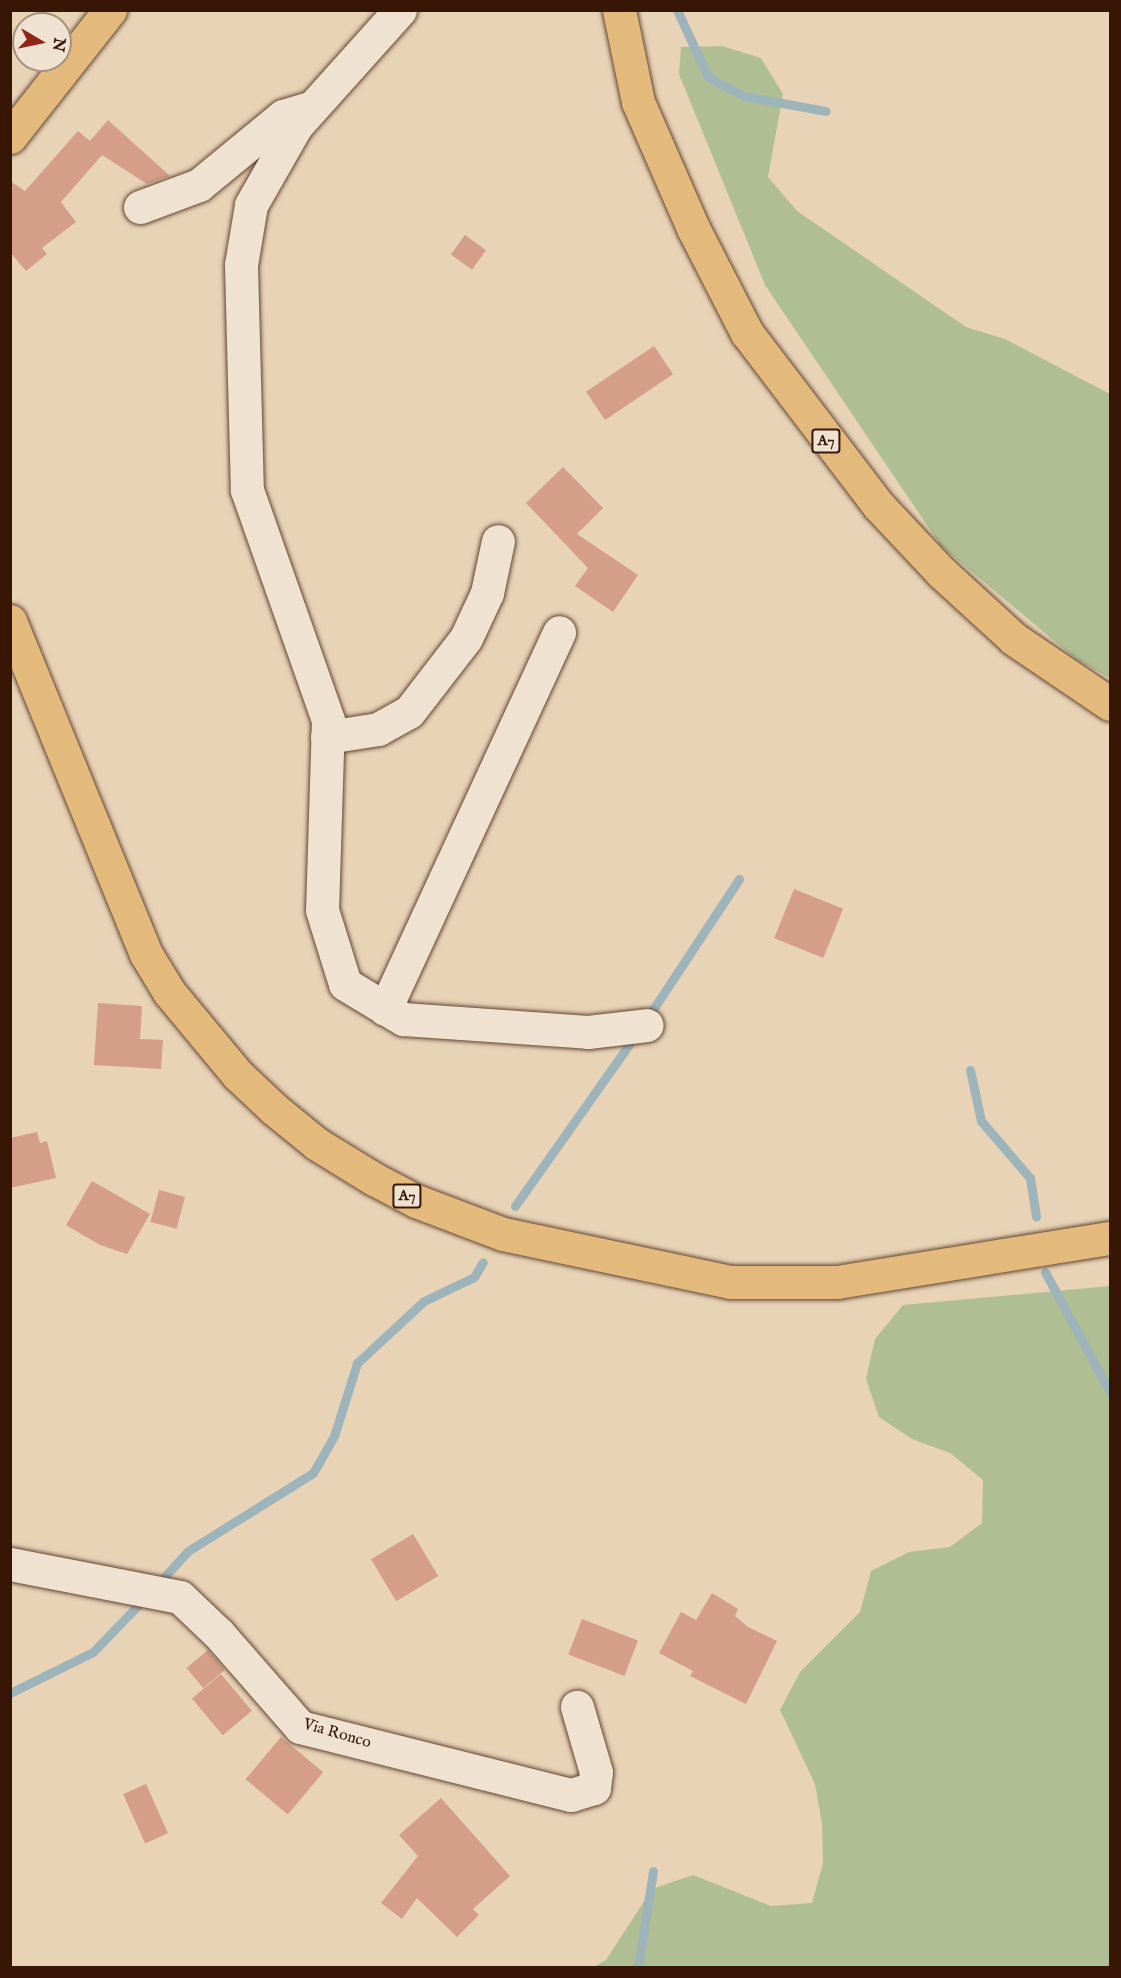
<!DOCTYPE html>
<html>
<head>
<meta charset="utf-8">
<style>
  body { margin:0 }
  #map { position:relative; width:1121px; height:1978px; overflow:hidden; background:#e8d3b7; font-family:"IM FELL English",serif }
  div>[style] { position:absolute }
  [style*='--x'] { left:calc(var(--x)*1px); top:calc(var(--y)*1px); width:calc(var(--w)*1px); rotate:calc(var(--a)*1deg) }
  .green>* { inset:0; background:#b0be93 }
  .stream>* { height:9px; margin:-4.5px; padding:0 4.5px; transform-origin:4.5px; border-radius:4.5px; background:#9eb4bb }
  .building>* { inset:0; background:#d49e88; transform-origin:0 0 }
  .roads { filter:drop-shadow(0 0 2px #634532) drop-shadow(0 0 2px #634532) }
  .minor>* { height:33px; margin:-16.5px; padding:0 16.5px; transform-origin:16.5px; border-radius:16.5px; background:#f0e2d0 }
  .highway>* { height:33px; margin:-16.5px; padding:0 16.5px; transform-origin:16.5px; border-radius:16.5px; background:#e4ba7c }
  span { translate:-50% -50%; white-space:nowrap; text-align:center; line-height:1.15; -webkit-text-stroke:4.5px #f0e2d0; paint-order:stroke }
  .shield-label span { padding:2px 4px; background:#f0e2d0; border:2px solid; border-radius:4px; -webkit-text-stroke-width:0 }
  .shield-label { font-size:15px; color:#371606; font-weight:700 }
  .street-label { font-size:16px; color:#371606 }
  .frame { position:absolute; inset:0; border:12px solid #371606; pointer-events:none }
  .north { position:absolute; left:12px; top:12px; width:60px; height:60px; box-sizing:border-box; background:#f0e2d0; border:2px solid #a6907f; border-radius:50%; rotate:99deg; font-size:16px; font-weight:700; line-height:24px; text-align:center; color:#371606 }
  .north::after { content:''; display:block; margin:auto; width:21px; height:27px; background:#8f2418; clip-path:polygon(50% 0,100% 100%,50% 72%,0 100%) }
</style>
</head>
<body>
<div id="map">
  <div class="green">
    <div style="clip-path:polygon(722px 46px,761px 58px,783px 94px,768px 177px,797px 211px,966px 327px,1005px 339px,1110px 394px,1110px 678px,1076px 659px,941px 546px,765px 285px,679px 74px,681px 47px)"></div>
    <div style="clip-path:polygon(1110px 1286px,1110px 1967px,594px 1967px,606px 1960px,652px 1889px,693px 1875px,771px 1906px,812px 1903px,823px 1863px,822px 1824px,815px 1784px,780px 1710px,800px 1672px,860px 1612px,871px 1571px,909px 1552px,950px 1547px,982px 1523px,983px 1480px,950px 1453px,912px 1439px,879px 1417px,866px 1379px,875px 1339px,903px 1305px)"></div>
  </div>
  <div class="stream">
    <div style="--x:677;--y:10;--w:74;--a:65.2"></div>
    <div style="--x:708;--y:77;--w:41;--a:27.8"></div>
    <div style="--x:744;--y:96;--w:83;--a:10.4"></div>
    <div style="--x:646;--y:1020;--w:169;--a:-56.6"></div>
    <div style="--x:970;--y:1070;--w:52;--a:77.8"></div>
    <div style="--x:981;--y:1121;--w:75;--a:49.3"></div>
    <div style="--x:1030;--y:1178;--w:39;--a:81"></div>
    <div style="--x:515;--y:1206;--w:208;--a:-54.8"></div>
    <div style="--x:1045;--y:1272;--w:136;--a:61.6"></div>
    <div style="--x:156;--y:1586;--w:47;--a:-47.6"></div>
    <div style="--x:188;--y:1551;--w:147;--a:-32"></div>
    <div style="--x:313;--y:1473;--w:43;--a:-60.4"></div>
    <div style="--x:334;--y:1436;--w:77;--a:-72.5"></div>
    <div style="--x:357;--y:1363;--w:91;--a:-42.8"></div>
    <div style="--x:424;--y:1301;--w:55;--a:-25.6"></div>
    <div style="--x:474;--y:1277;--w:17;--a:-59"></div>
    <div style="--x:10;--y:1693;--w:93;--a:-26.3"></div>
    <div style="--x:93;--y:1652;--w:75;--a:-46.1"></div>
    <div style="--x:638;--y:1968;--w:98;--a:-81.2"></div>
  </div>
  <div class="building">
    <div style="clip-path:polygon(108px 120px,170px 176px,147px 184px,102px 155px,61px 202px,76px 222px,42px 248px,47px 254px,26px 271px,10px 252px,10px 181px,25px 191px,78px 131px,90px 141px)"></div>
    <div style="left:465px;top:235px;width:26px;height:24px;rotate:36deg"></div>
    <div style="left:654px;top:346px;width:34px;height:82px;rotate:56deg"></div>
    <div style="clip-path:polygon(563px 467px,603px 508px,577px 534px,638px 575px,613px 612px,575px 586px,588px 568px,526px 503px)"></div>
    <div style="left:794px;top:889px;width:53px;height:53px;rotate:22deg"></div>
    <div style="clip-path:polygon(98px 1003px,142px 1006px,140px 1039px,163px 1040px,161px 1069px,94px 1065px)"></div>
    <div style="clip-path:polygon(37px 1132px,40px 1143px,47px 1141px,56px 1178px,10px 1188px,10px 1138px)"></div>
    <div style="clip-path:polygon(92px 1181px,150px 1214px,127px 1254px,100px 1245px,66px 1225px)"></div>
    <div style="left:159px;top:1190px;width:27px;height:33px;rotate:15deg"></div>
    <div style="left:413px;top:1534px;width:49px;height:49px;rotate:59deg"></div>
    <div style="clip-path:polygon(712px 1593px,738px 1609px,735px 1616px,748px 1627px,777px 1641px,746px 1704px,690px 1676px,693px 1671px,659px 1653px,681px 1612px,696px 1620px)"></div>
    <div style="left:582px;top:1619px;width:60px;height:38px;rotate:21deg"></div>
    <div style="left:208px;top:1650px;width:26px;height:28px;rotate:50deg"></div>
    <div style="left:221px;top:1674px;width:48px;height:38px;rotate:50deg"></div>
    <div style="left:281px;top:1737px;width:55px;height:55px;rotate:40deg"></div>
    <div style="left:146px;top:1784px;width:54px;height:25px;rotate:66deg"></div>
    <div style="clip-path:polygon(441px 1798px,510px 1876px,473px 1909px,479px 1915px,457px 1937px,417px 1898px,402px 1919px,381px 1903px,418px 1856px,399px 1835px)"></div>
  </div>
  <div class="roads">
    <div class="minor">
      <div style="--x:400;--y:10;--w:156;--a:131.9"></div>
      <div style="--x:296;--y:126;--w:91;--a:119.7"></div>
      <div style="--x:251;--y:205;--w:61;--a:99.5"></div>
      <div style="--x:241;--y:265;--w:225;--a:88.5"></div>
      <div style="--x:247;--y:490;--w:244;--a:70.6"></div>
      <div style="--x:328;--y:720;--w:190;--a:91.8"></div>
      <div style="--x:322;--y:910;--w:77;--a:72.7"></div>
      <div style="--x:345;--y:984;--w:68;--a:31.1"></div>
      <div style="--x:403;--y:1019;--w:185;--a:4"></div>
      <div style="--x:588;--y:1032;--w:59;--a:-6.8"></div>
      <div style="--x:140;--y:207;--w:63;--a:-20.4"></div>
      <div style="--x:199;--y:185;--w:109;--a:-39.4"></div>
      <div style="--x:283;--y:116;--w:24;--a:-17"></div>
      <div style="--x:327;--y:737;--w:52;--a:-8.9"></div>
      <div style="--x:378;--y:729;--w:35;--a:-29"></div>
      <div style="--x:409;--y:712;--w:93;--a:-52.4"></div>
      <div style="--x:466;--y:638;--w:50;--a:-65"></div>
      <div style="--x:487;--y:593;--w:53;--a:-78.1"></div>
      <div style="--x:385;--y:1009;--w:415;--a:-65.2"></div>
      <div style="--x:10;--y:1564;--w:173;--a:11"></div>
      <div style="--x:180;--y:1597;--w:54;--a:43.5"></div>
      <div style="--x:219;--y:1634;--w:123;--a:48.9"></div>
      <div style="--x:300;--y:1727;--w:279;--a:14.1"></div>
      <div style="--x:571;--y:1795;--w:24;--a:-17"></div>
      <div style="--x:594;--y:1788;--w:16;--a:-83"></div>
      <div style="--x:596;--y:1772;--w:68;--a:-106.3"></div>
    </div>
    <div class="highway">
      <div style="--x:619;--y:10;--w:94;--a:78.3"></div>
      <div style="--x:638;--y:102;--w:140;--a:66.4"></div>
      <div style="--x:694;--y:230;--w:116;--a:62.8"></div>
      <div style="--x:747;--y:333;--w:216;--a:52.7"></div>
      <div style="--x:878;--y:505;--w:92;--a:46.8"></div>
      <div style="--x:941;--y:572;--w:99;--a:42.5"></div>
      <div style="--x:1014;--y:639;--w:116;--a:34.1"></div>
      <div style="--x:10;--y:137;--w:162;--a:-51.8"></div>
      <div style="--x:10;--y:621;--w:360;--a:67.8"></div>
      <div style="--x:146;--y:954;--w:44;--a:58.8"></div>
      <div style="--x:169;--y:992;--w:108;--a:50.3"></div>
      <div style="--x:238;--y:1075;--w:50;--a:43.4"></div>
      <div style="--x:274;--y:1109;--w:55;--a:39.1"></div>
      <div style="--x:317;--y:1144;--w:67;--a:31.6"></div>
      <div style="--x:374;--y:1179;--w:47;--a:27.6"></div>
      <div style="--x:416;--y:1201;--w:93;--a:20.8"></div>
      <div style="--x:503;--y:1234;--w:233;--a:11.9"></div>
      <div style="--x:731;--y:1282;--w:106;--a:0"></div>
      <div style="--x:837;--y:1282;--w:277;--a:-9.2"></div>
    </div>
  </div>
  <div class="shield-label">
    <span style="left:826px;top:441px">A7</span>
    <span style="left:407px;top:1196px">A7</span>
  </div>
  <div class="street-label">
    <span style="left:337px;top:1734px;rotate:16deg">Via Ronco</span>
  </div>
  <div class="frame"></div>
  <div class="north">N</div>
</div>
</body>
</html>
